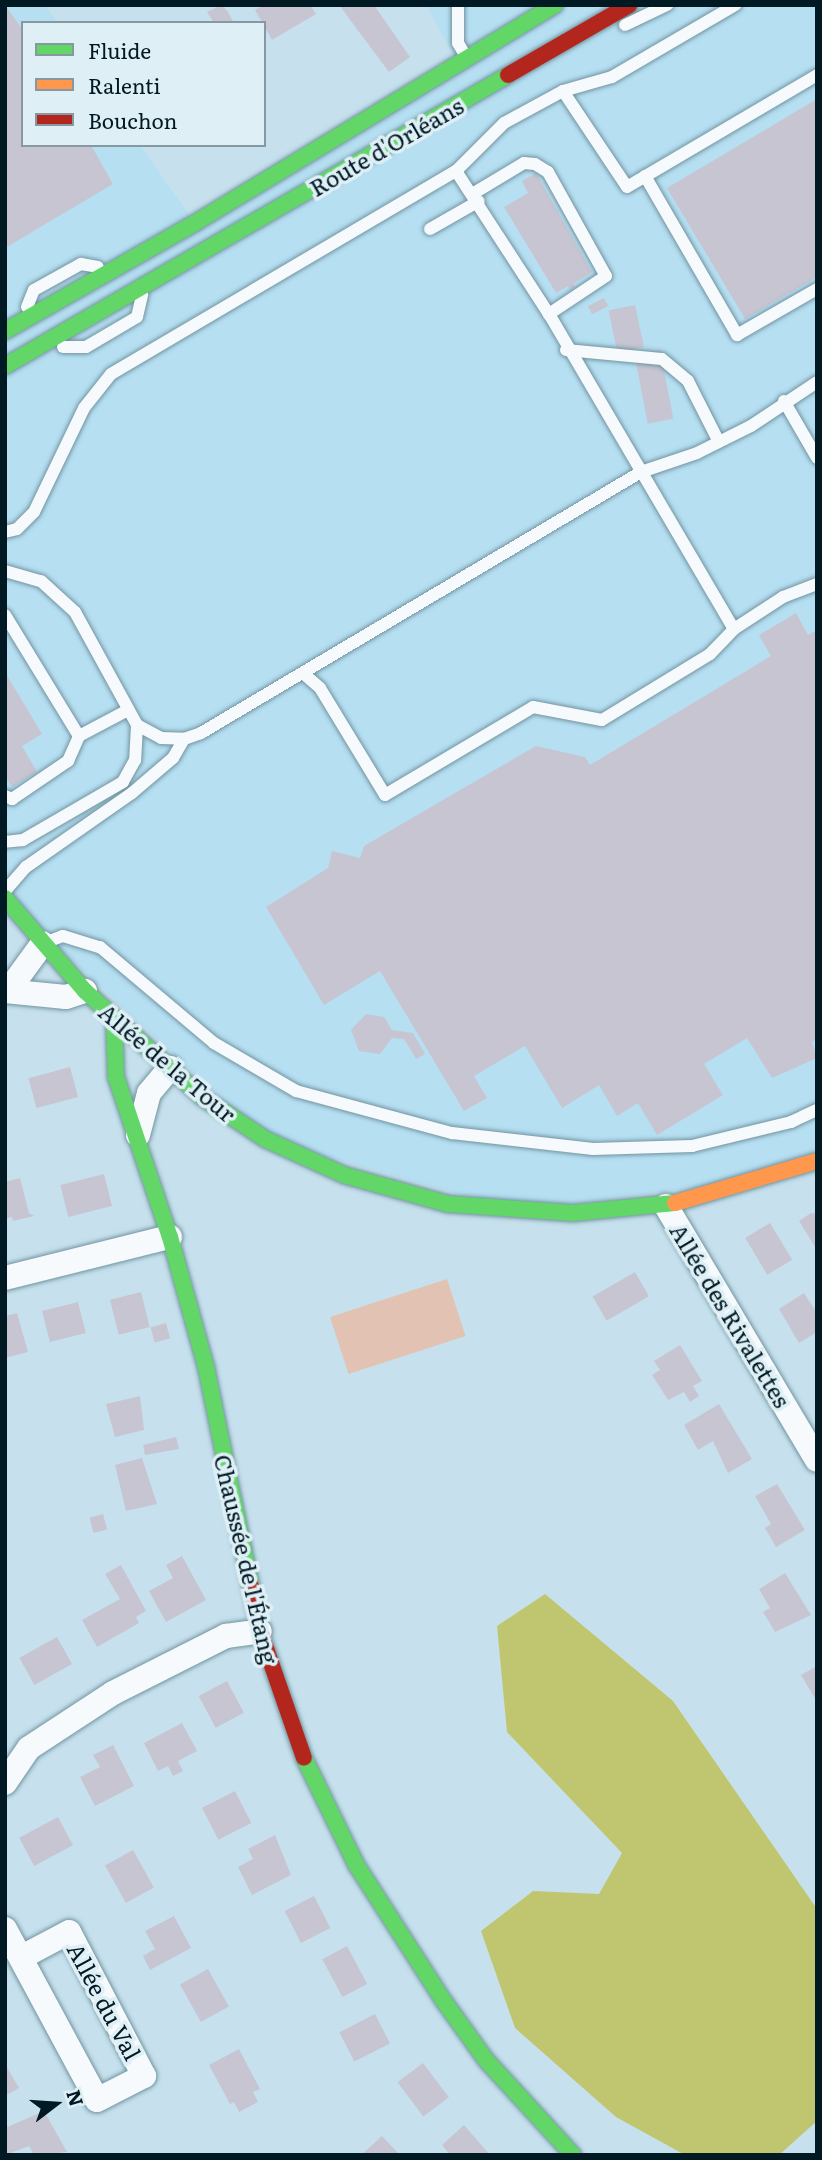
<!DOCTYPE html>
<html>
<head>
<meta charset="utf-8">
<style>
  body { margin:0 }
  #map { position:relative; width:822px; height:2160px; overflow:hidden; background:#c6e1ed; font-family:Literata,serif }
  div>[style] { position:absolute }
  [style*='--x'] { left:calc(var(--x)*1px); top:calc(var(--y)*1px); width:calc(var(--w)*1px); rotate:calc(var(--a)*1deg) }
  .built>* { inset:0; background:#b6dff2 }
  .green>* { inset:0; background:#e2c3b3; transform-origin:0 0 }
  .water>* { inset:0; background:#c0c66f }
  .building>* { inset:0; background:#c7c5d2; transform-origin:0 0 }
  .roads { filter:drop-shadow(0 0 2px #7294a0) drop-shadow(0 0 2px #7294a0) }
  .lane>* { height:12px; margin:-6px; padding:0 6px; transform-origin:6px; border-radius:6px; background:#f6fafc }
  .street>* { height:24px; margin:-12px; padding:0 12px; transform-origin:12px; border-radius:12px; background:#f6fafc }
  .fast>* { height:16px; margin:-8px; padding:0 8px; transform-origin:8px; border-radius:8px; background:#63d668 }
  .slow>* { height:16px; margin:-8px; padding:0 8px; transform-origin:8px; border-radius:8px; background:#ff974d }
  .jam>* { height:16px; margin:-8px; padding:0 8px; transform-origin:8px; border-radius:8px; background:#b3261e }
  span { translate:-50% -50%; white-space:nowrap; text-align:center; line-height:1.15; -webkit-text-stroke:7px #dfeff6; paint-order:stroke }
  .street-label { font-size:23px; color:#001923 }
  .frame { position:absolute; inset:0; border:7px solid #001923; pointer-events:none }
  .legend { position:absolute; left:21px; top:21px; width:245px; height:126px; box-sizing:border-box; background:#dfeff6; border:2px solid #8699a2; margin:0; padding:9px 12px; list-style:none; font-size:21px; color:#001923 }
  .legend li { display:flex; align-items:center; gap:14px; height:35px }
  .legend b { width:35px; border:2px solid #8699a2 }
  .north { position:absolute; left:21px; top:2069px; width:70px; height:70px; -webkit-text-stroke:5px #dfeff6; paint-order:stroke; rotate:73deg; font-size:19px; font-weight:700; line-height:28px; text-align:center; color:#001923 }
  .north::after { content:''; display:block; margin:auto; width:24px; height:32px; background:#001923; clip-path:polygon(50% 0,100% 100%,50% 72%,0 100%) }
</style>
</head>
<body>
<div id="map">
  <div class="built">
    <div style="clip-path:polygon(5px 5px,45px 5px,58px 23px,23px 23px,23px 145px,140px 145px,195px 223px,457px 62px,426px 5px,817px 5px,817px 1161px,778px 1176px,520px 1211px,265px 1139px,5px 898px)"></div>
  </div>
  <div class="green">
    <div style="left:447px;top:1279px;width:60px;height:123px;rotate:72deg"></div>
  </div>
  <div class="water">
    <div style="clip-path:polygon(545px 1594px,673px 1701px,817px 1909px,817px 2121px,779px 2155px,685px 2155px,616px 2117px,515px 2028px,481px 1931px,533px 1891px,599px 1894px,622px 1853px,507px 1732px,497px 1626px)"></div>
  </div>
  <div class="building">
    <div style="clip-path:polygon(5px 5px,23px 30px,23px 145px,91px 145px,113px 184px,5px 248px)"></div>
    <div style="clip-path:polygon(222px 5px,228px 12px,234px 23px,214px 23px,207px 12px)"></div>
    <div style="clip-path:polygon(264px 5px,310px 5px,316px 14px,272px 40px,255px 10px)"></div>
    <div style="clip-path:polygon(339px 5px,374px 5px,410px 57px,389px 72px)"></div>
    <div style="clip-path:polygon(817px 99px,817px 277px,745px 319px,667px 188px)"></div>
    <div style="clip-path:polygon(536px 173px,592px 272px,573px 284px,575px 287px,570px 290px,568px 286px,556px 293px,504px 207px,528px 193px,522px 181px)"></div>
    <div style="left:604px;top:298px;width:9px;height:18px;rotate:63deg"></div>
    <div style="left:635px;top:305px;width:43px;height:27px;rotate:78deg"></div>
    <div style="left:660px;top:350px;width:70px;height:26px;rotate:79deg"></div>
    <div style="clip-path:polygon(796px 613px,808px 635px,817px 630px,817px 1039px,812px 1042px,817px 1058px,772px 1078px,747px 1038px,704px 1064px,723px 1095px,657px 1135px,638px 1103px,617px 1116px,599px 1085px,562px 1108px,525px 1046px,474px 1076px,487px 1098px,464px 1111px,380px 971px,324px 1005px,266px 907px,328px 868px,332px 851px,360px 858px,364px 846px,536px 746px,585px 757px,590px 765px,771px 656px,759px 635px)"></div>
    <div style="clip-path:polygon(5px 672px,42px 734px,22px 746px,37px 772px,12px 787px,5px 775px)"></div>
    <div style="clip-path:polygon(366px 1014px,384px 1017px,392px 1030px,413px 1033px,425px 1054px,416px 1059px,404px 1039px,392px 1038px,380px 1054px,359px 1051px,351px 1030px)"></div>
    <div style="left:70px;top:1067px;width:31px;height:43px;rotate:75deg"></div>
    <div style="left:104px;top:1174px;width:33px;height:45px;rotate:76deg"></div>
    <div style="clip-path:polygon(20px 1178px,29px 1213px,34px 1216px,13px 1221px,12px 1217px,5px 1219px,5px 1182px)"></div>
    <div style="clip-path:polygon(811px 1213px,817px 1214px,817px 1250px,799px 1221px)"></div>
    <div style="left:770px;top:1223px;width:43px;height:29px;rotate:59deg"></div>
    <div style="left:635px;top:1272px;width:28px;height:49px;rotate:60deg"></div>
    <div style="left:141px;top:1292px;width:36px;height:32px;rotate:76deg"></div>
    <div style="clip-path:polygon(804px 1293px,817px 1313px,817px 1332px,799px 1343px,779px 1309px)"></div>
    <div style="left:78px;top:1302px;width:32px;height:37px;rotate:76deg"></div>
    <div style="clip-path:polygon(17px 1313px,28px 1352px,5px 1358px,5px 1316px)"></div>
    <div style="left:166px;top:1323px;width:16px;height:16px;rotate:75deg"></div>
    <div style="clip-path:polygon(680px 1345px,702px 1381px,693px 1386px,699px 1396px,690px 1402px,684px 1392px,668px 1400px,652px 1375px,660px 1370px,654px 1361px)"></div>
    <div style="clip-path:polygon(140px 1396px,144px 1430px,115px 1437px,106px 1404px)"></div>
    <div style="clip-path:polygon(719px 1404px,752px 1459px,728px 1473px,713px 1441px,698px 1450px,684px 1425px)"></div>
    <div style="clip-path:polygon(176px 1437px,179px 1449px,145px 1455px,143px 1445px)"></div>
    <div style="clip-path:polygon(142px 1458px,157px 1504px,126px 1511px,115px 1465px)"></div>
    <div style="clip-path:polygon(777px 1484px,805px 1530px,776px 1547px,765px 1528px,771px 1524px,755px 1496px)"></div>
    <div style="left:103px;top:1514px;width:16px;height:14px;rotate:75deg"></div>
    <div style="clip-path:polygon(182px 1556px,206px 1600px,166px 1622px,149px 1591px,173px 1578px,166px 1565px)"></div>
    <div style="clip-path:polygon(121px 1565px,146px 1611px,136px 1617px,139px 1623px,97px 1647px,82px 1620px,120px 1599px,105px 1574px)"></div>
    <div style="clip-path:polygon(785px 1573px,811px 1615px,775px 1632px,763px 1612px,770px 1608px,759px 1589px)"></div>
    <div style="left:57px;top:1637px;width:31px;height:43px;rotate:61deg"></div>
    <div style="clip-path:polygon(817px 1666px,817px 1702px,801px 1675px)"></div>
    <div style="left:227px;top:1681px;width:36px;height:32px;rotate:62deg"></div>
    <div style="clip-path:polygon(182px 1723px,197px 1751px,178px 1761px,183px 1771px,173px 1776px,168px 1766px,158px 1771px,144px 1743px)"></div>
    <div style="clip-path:polygon(113px 1745px,134px 1786px,95px 1806px,80px 1777px,100px 1767px,93px 1755px)"></div>
    <div style="left:235px;top:1791px;width:36px;height:37px;rotate:63deg"></div>
    <div style="left:58px;top:1817px;width:32px;height:44px;rotate:62deg"></div>
    <div style="clip-path:polygon(275px 1835px,291px 1875px,252px 1895px,238px 1867px,253px 1859px,248px 1849px)"></div>
    <div style="left:133px;top:1850px;width:43px;height:32px;rotate:61deg"></div>
    <div style="left:314px;top:1896px;width:36px;height:33px;rotate:63deg"></div>
    <div style="clip-path:polygon(174px 1916px,191px 1948px,150px 1970px,143px 1956px,155px 1949px,145px 1931px)"></div>
    <div style="left:347px;top:1946px;width:43px;height:28px;rotate:62deg"></div>
    <div style="left:208px;top:1969px;width:43px;height:32px;rotate:61deg"></div>
    <div style="left:375px;top:2014px;width:33px;height:40px;rotate:63deg"></div>
    <div style="clip-path:polygon(239px 2049px,260px 2089px,253px 2092px,258px 2102px,239px 2112px,234px 2102px,230px 2104px,209px 2065px)"></div>
    <div style="left:423px;top:2063px;width:43px;height:32px;rotate:53deg"></div>
    <div style="clip-path:polygon(5px 2064px,19px 2088px,5px 2096px)"></div>
    <div style="clip-path:polygon(44px 2111px,67px 2152px,34px 2155px,29px 2146px,5px 2155px,5px 2128px)"></div>
    <div style="clip-path:polygon(464px 2125px,490px 2155px,450px 2155px,442px 2145px)"></div>
    <div style="clip-path:polygon(382px 2136px,400px 2155px,361px 2155px)"></div>
  </div>
  <div class="roads">
    <div class="lane">
      <div style="--x:458;--y:5;--w:38;--a:90"></div>
      <div style="--x:458;--y:43;--w:14;--a:60"></div>
      <div style="--x:625;--y:25;--w:47;--a:-25.5"></div>
      <div style="--x:563;--y:91;--w:115;--a:56.3"></div>
      <div style="--x:627;--y:187;--w:221;--a:-30.5"></div>
      <div style="--x:456;--y:171;--w:68;--a:-45"></div>
      <div style="--x:504;--y:123;--w:67;--a:-28.5"></div>
      <div style="--x:563;--y:91;--w:51;--a:-15.9"></div>
      <div style="--x:612;--y:77;--w:143;--a:-30.3"></div>
      <div style="--x:645;--y:176;--w:184;--a:59.9"></div>
      <div style="--x:737;--y:335;--w:92;--a:-29.9"></div>
      <div style="--x:474;--y:193;--w:58;--a:-31"></div>
      <div style="--x:524;--y:163;--w:11;--a:5"></div>
      <div style="--x:535;--y:164;--w:15;--a:32"></div>
      <div style="--x:548;--y:172;--w:119;--a:60.9"></div>
      <div style="--x:606;--y:276;--w:69;--a:146.3"></div>
      <div style="--x:430;--y:229;--w:56;--a:-29.7"></div>
      <div style="--x:27;--y:307;--w:18;--a:-68"></div>
      <div style="--x:34;--y:290;--w:54;--a:-29"></div>
      <div style="--x:81;--y:264;--w:17;--a:10"></div>
      <div style="--x:63;--y:347;--w:23;--a:0"></div>
      <div style="--x:86;--y:347;--w:59;--a:-30.5"></div>
      <div style="--x:137;--y:317;--w:23;--a:-77"></div>
      <div style="--x:566;--y:350;--w:96;--a:5.4"></div>
      <div style="--x:662;--y:359;--w:34;--a:40"></div>
      <div style="--x:688;--y:381;--w:68;--a:63.1"></div>
      <div style="--x:784;--y:401;--w:66;--a:59.9"></div>
      <div style="--x:5;--y:532;--w:12;--a:-14"></div>
      <div style="--x:17;--y:529;--w:24;--a:-45"></div>
      <div style="--x:34;--y:512;--w:115;--a:-64.3"></div>
      <div style="--x:84;--y:408;--w:43;--a:-51.5"></div>
      <div style="--x:111;--y:374;--w:400;--a:-30.5"></div>
      <div style="--x:456;--y:171;--w:171;--a:57"></div>
      <div style="--x:549;--y:314;--w:365;--a:59.6"></div>
      <div style="--x:5;--y:571;--w:37;--a:16"></div>
      <div style="--x:41;--y:581;--w:46;--a:42.4"></div>
      <div style="--x:75;--y:612;--w:129;--a:61.2"></div>
      <div style="--x:137;--y:725;--w:35;--a:93"></div>
      <div style="--x:135;--y:760;--w:25;--a:119"></div>
      <div style="--x:123;--y:782;--w:116;--a:149.9"></div>
      <div style="--x:23;--y:840;--w:18;--a:174"></div>
      <div style="--x:5;--y:615;--w:142;--a:58.6"></div>
      <div style="--x:79;--y:736;--w:55;--a:-28"></div>
      <div style="--x:304;--y:674;--w:21;--a:41"></div>
      <div style="--x:320;--y:688;--w:125;--a:58.7"></div>
      <div style="--x:385;--y:795;--w:172;--a:-30.7"></div>
      <div style="--x:533;--y:707;--w:70;--a:10.7"></div>
      <div style="--x:602;--y:720;--w:127;--a:-31.4"></div>
      <div style="--x:710;--y:654;--w:35;--a:-46"></div>
      <div style="--x:734;--y:629;--w:59;--a:-33.1"></div>
      <div style="--x:783;--y:597;--w:36;--a:-21"></div>
      <div style="--x:137;--y:725;--w:27;--a:28"></div>
      <div style="--x:161;--y:738;--w:23;--a:2"></div>
      <div style="--x:184;--y:739;--w:18;--a:-19"></div>
      <div style="--x:201;--y:733;--w:512;--a:-30.68"></div>
      <div style="--x:641;--y:472;--w:59;--a:-18.7"></div>
      <div style="--x:697;--y:453;--w:60;--a:-26.6"></div>
      <div style="--x:751;--y:426;--w:79;--a:-33.7"></div>
      <div style="--x:5;--y:796;--w:8;--a:23"></div>
      <div style="--x:12;--y:799;--w:68;--a:-34.2"></div>
      <div style="--x:68;--y:761;--w:27;--a:-66"></div>
      <div style="--x:5;--y:891;--w:32;--a:-49"></div>
      <div style="--x:26;--y:867;--w:129;--a:-34.9"></div>
      <div style="--x:132;--y:793;--w:54;--a:-40.5"></div>
      <div style="--x:173;--y:758;--w:22;--a:-60"></div>
      <div style="--x:47;--y:942;--w:17;--a:-21"></div>
      <div style="--x:63;--y:936;--w:39;--a:17"></div>
      <div style="--x:100;--y:947;--w:149;--a:40.1"></div>
      <div style="--x:214;--y:1043;--w:95;--a:30.3"></div>
      <div style="--x:296;--y:1091;--w:162;--a:15.1"></div>
      <div style="--x:452;--y:1133;--w:142;--a:6.5"></div>
      <div style="--x:593;--y:1149;--w:99;--a:-1.7"></div>
      <div style="--x:692;--y:1146;--w:102;--a:-13.6"></div>
      <div style="--x:791;--y:1122;--w:29;--a:-25"></div>
    </div>
    <div class="street">
      <div style="--x:5;--y:991;--w:61;--a:5.6"></div>
      <div style="--x:66;--y:997;--w:20;--a:-18"></div>
      <div style="--x:8;--y:991;--w:59;--a:-53.9"></div>
      <div style="--x:138;--y:1135;--w:43;--a:-75.3"></div>
      <div style="--x:149;--y:1093;--w:33;--a:-50"></div>
      <div style="--x:666;--y:1206;--w:295;--a:59.3"></div>
      <div style="--x:5;--y:1278;--w:170;--a:-14"></div>
      <div style="--x:5;--y:1783;--w:42;--a:-55.6"></div>
      <div style="--x:29;--y:1748;--w:100;--a:-33.2"></div>
      <div style="--x:113;--y:1693;--w:127;--a:-26.8"></div>
      <div style="--x:226;--y:1636;--w:34;--a:-8"></div>
      <div style="--x:5;--y:1929;--w:194;--a:61.7"></div>
      <div style="--x:97;--y:2100;--w:53;--a:-27.1"></div>
      <div style="--x:144;--y:2076;--w:162;--a:-117.5"></div>
      <div style="--x:69;--y:1932;--w:53;--a:152"></div>
    </div>
    <div class="fast">
      <div style="--x:5;--y:331;--w:219;--a:-29.6"></div>
      <div style="--x:195;--y:223;--w:421;--a:-31.2"></div>
      <div style="--x:5;--y:366;--w:581;--a:-30.05"></div>
      <div style="--x:5;--y:898;--w:123;--a:49.3"></div>
      <div style="--x:85;--y:991;--w:158;--a:42.2"></div>
      <div style="--x:202;--y:1097;--w:76;--a:33.7"></div>
      <div style="--x:265;--y:1139;--w:87;--a:24.5"></div>
      <div style="--x:344;--y:1175;--w:108;--a:15.6"></div>
      <div style="--x:448;--y:1204;--w:125;--a:4.1"></div>
      <div style="--x:573;--y:1213;--w:102;--a:-5.6"></div>
      <div style="--x:114;--y:1018;--w:59;--a:88.1"></div>
      <div style="--x:116;--y:1077;--w:169;--a:71.4"></div>
      <div style="--x:170;--y:1237;--w:135;--a:74.5"></div>
      <div style="--x:206;--y:1367;--w:224;--a:78.4"></div>
      <div style="--x:304;--y:1758;--w:120;--a:63.9"></div>
      <div style="--x:357;--y:1866;--w:159;--a:57.3"></div>
      <div style="--x:443;--y:2000;--w:74;--a:54.4"></div>
      <div style="--x:486;--y:2060;--w:129;--a:47.5"></div>
    </div>
    <div class="slow">
      <div style="--x:675;--y:1203;--w:148;--a:-16.5"></div>
    </div>
    <div class="jam">
      <div style="--x:508;--y:75;--w:140;--a:-30"></div>
      <div style="--x:251;--y:1586;--w:46;--a:78.7"></div>
      <div style="--x:260;--y:1631;--w:134;--a:70.9"></div>
    </div>
  </div>
  <div class="street-label">
    <span style="left:386px;top:146px;rotate:-30deg">Route d'Orléans</span>
    <span style="left:168px;top:1062px;rotate:40deg">Allée de la Tour</span>
    <span style="left:731px;top:1315px;rotate:59deg">Allée des Rivalettes</span>
    <span style="left:247px;top:1559px;rotate:77deg">Chaussée de l'Étang</span>
    <span style="left:105px;top:2001px;rotate:62deg">Allée du Val</span>
  </div>
  <div class="frame"></div>
  <ul class="legend">
  <li><b style="height:9px;background:#63d668"></b>Fluide</li>
  <li><b style="height:9px;background:#ff974d"></b>Ralenti</li>
  <li><b style="height:9px;background:#b3261e"></b>Bouchon</li>
  </ul>
  <div class="north">N</div>
</div>
</body>
</html>
